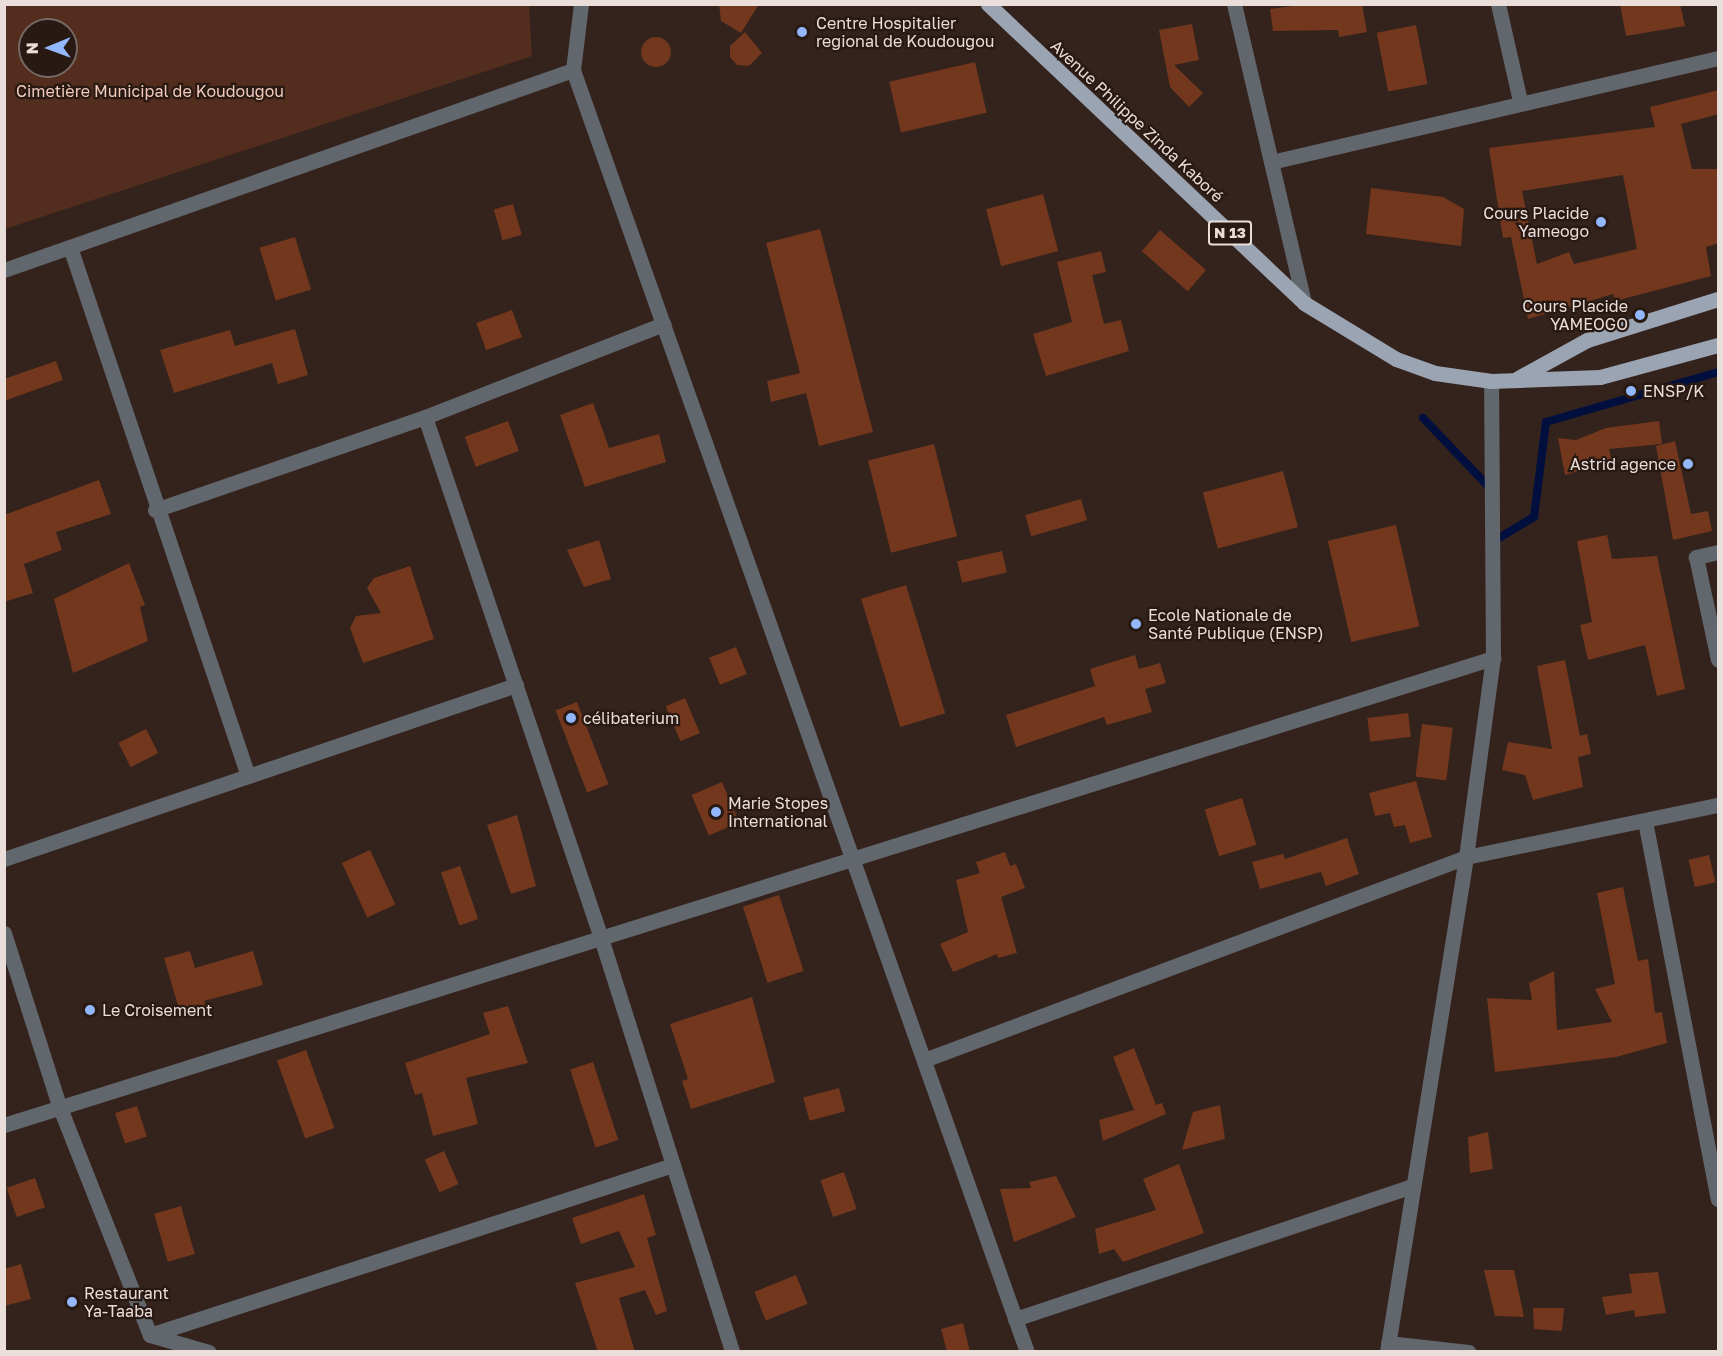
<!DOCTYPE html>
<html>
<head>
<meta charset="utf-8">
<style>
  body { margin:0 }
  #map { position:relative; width:1723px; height:1356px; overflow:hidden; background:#33231c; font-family:"Golos Text",sans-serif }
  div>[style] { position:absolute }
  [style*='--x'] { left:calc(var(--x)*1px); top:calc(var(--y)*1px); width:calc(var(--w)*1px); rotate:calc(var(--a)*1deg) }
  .green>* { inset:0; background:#532d1d }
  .stream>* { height:8px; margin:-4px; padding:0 4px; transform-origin:4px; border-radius:4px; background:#010f3e }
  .building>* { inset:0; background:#72371c; transform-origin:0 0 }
  .round { border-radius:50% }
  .minor>* { height:15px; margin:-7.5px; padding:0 7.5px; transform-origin:7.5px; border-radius:7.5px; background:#62666d }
  .major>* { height:15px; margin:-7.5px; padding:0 7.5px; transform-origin:7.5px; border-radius:7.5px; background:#9ba4b3 }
  .dots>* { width:16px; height:16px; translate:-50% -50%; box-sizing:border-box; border:3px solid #291913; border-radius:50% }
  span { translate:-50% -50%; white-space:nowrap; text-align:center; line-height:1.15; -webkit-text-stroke:4.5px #291913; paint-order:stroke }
  .shield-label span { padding:2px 4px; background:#291913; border:2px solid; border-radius:4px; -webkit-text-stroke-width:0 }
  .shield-label { font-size:15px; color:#eadeda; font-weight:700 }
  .poi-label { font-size:16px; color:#eadeda }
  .left { translate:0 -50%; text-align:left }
  .right { translate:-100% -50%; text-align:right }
  .park-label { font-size:16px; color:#f2cbbb }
  .street-label { font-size:16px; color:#eadeda }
  .frame { position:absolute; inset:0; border:6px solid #eadeda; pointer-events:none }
  .north { position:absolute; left:18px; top:18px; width:60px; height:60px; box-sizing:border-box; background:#291913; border:2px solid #766863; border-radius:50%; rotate:269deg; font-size:16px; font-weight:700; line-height:24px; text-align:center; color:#eadeda }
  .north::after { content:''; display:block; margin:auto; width:21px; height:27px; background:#93b7fd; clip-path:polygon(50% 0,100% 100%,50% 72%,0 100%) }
</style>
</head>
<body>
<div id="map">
  <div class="green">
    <div style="clip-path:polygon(evenodd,4px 5px,529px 5px,532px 56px,5px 229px,4px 5px,30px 30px,66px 30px,66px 66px,30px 66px,30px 30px)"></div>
  </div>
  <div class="stream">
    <div style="--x:1423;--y:418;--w:97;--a:46.3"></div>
    <div style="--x:1494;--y:541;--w:47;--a:-31"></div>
    <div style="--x:1534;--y:517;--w:96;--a:-82.8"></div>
    <div style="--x:1546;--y:422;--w:179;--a:-16.2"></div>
  </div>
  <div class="building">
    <div style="clip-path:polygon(719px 4px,759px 4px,741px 33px,721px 21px)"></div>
    <div style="clip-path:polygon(1308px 4px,1362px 4px,1367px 32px,1339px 37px,1338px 30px,1273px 31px,1270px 9px)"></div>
    <div style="clip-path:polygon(1620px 4px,1680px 4px,1685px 26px,1626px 36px)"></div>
    <div style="clip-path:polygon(1192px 24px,1199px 60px,1174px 65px,1203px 93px,1189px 107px,1170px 87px,1159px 30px)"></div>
    <div style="left:1416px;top:25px;width:60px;height:40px;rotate:79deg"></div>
    <div style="clip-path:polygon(745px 32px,762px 53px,749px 66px,737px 65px,730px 57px,730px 46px)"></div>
    <div class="round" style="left:641px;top:37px;width:30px;height:30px"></div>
    <div style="left:975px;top:62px;width:52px;height:88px;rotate:77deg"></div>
    <div style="clip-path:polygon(evenodd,1719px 90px,1719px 114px,1681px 124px,1692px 169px,1719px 169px,1719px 243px,1706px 247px,1711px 276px,1615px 301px,1613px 294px,1528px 319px,1511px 237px,1503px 238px,1489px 148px,1655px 127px,1650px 107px,1719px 90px,1623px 175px,1637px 249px,1574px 264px,1569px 252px,1537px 264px,1522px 191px,1623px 175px)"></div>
    <div style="clip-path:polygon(1371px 188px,1443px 197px,1464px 209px,1461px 246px,1366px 234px)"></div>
    <div style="left:1043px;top:194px;width:59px;height:59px;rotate:75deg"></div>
    <div style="left:513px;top:204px;width:32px;height:20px;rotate:74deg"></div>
    <div style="clip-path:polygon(820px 229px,873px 432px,819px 446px,806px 393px,771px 402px,767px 381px,800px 373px,766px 243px)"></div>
    <div style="left:1160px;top:230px;width:61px;height:28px;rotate:41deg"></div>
    <div style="left:295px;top:237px;width:55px;height:37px;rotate:73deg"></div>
    <div style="clip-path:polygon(1101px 251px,1106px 272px,1092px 275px,1104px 324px,1121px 320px,1129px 351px,1046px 376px,1033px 334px,1072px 322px,1057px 262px)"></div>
    <div style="left:512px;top:310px;width:29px;height:38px;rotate:70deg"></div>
    <div style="clip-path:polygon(295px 329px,308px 375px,278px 384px,272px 363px,174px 393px,160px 350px,230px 330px,235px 346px)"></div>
    <div style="clip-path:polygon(56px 361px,63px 380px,4px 401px,4px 379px)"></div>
    <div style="clip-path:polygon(593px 403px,609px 448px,659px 434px,666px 462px,585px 487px,560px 415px)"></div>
    <div style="left:508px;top:421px;width:32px;height:46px;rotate:70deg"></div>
    <div style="clip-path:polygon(1659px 421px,1662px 444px,1609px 449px,1612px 462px,1565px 475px,1558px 438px,1576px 440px,1606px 428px)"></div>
    <div style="clip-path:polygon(1675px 441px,1691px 514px,1708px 511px,1712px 531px,1673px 540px,1656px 446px)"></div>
    <div style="left:934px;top:444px;width:95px;height:68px;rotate:76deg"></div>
    <div style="left:1283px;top:471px;width:58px;height:83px;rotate:75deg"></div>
    <div style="clip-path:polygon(99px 480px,111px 514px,56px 532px,62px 550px,24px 564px,33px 593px,4px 602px,4px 515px)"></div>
    <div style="left:1081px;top:499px;width:22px;height:58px;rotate:74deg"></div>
    <div style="left:1396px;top:525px;width:104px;height:70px;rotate:77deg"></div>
    <div style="clip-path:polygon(1607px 535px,1612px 559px,1657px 556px,1685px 689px,1657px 696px,1645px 645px,1588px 660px,1580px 625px,1592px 622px,1577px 541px)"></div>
    <div style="clip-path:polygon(599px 540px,611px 579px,584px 587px,567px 550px)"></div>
    <div style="left:1002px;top:551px;width:22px;height:46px;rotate:77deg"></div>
    <div style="clip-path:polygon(129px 563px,145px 605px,140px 607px,148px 641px,73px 673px,54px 599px)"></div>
    <div style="clip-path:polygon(410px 566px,434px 639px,363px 663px,350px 628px,356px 616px,381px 613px,367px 588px,374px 578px)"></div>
    <div style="left:906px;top:585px;width:134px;height:47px;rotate:73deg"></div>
    <div style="left:736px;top:647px;width:29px;height:29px;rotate:68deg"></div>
    <div style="clip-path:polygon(1135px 655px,1139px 669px,1160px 663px,1166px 683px,1145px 689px,1152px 712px,1107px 725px,1104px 717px,1016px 747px,1006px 715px,1095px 686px,1090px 669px)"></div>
    <div style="clip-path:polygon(1565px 660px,1580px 736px,1587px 734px,1591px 754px,1578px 757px,1583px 787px,1533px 800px,1525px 775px,1502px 770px,1508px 742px,1552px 749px,1537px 666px)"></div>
    <div style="left:685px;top:698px;width:38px;height:21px;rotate:67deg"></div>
    <div style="left:577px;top:702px;width:88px;height:23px;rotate:69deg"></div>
    <div style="left:1408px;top:713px;width:24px;height:41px;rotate:83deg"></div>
    <div style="left:1422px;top:724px;width:31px;height:53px;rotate:7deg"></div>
    <div style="left:146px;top:729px;width:27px;height:31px;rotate:63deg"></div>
    <div style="clip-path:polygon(1416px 781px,1432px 837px,1410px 843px,1405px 825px,1394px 827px,1390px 813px,1375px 816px,1369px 793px)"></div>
    <div style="left:722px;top:782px;width:44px;height:33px;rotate:67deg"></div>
    <div style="left:1242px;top:798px;width:49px;height:39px;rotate:73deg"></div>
    <div style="clip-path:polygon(517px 815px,536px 886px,511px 894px,487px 825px)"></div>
    <div style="clip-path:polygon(1347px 838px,1359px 874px,1326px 886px,1321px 872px,1260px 889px,1252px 862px,1283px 854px,1285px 859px)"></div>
    <div style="left:370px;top:850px;width:60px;height:31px;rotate:65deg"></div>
    <div style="clip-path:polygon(1005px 852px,1010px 866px,1016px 864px,1025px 888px,1001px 897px,1017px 953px,998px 958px,997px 954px,953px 972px,940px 944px,968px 932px,956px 880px,980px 873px,976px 862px)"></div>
    <div style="left:1709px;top:855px;width:28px;height:21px;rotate:77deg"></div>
    <div style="left:460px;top:866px;width:56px;height:20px;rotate:71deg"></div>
    <div style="clip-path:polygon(1623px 887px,1638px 961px,1648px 959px,1655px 1013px,1662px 1012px,1667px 1043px,1616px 1057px,1495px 1072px,1487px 998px,1532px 1000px,1529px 983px,1554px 971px,1557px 1030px,1612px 1022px,1595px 989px,1615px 984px,1597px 893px)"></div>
    <div style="left:779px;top:895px;width:80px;height:38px;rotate:72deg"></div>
    <div style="clip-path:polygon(190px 951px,195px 968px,253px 951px,263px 985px,204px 1001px,207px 1011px,182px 1019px,164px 958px)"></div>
    <div style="clip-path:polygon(752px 997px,775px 1082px,691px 1109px,682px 1081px,688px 1079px,670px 1024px)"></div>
    <div style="clip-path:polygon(508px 1006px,528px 1063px,466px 1078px,478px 1124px,433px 1136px,422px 1093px,415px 1095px,405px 1063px,490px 1034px,483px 1013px)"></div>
    <div style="clip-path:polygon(1134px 1048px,1156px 1105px,1162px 1103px,1166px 1114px,1103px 1141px,1099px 1120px,1134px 1110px,1113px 1057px)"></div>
    <div style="left:306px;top:1050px;width:83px;height:31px;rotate:70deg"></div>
    <div style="left:593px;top:1062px;width:82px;height:24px;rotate:72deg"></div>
    <div style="left:839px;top:1088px;width:24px;height:37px;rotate:75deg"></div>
    <div style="clip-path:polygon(1220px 1105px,1225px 1139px,1182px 1150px,1193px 1112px)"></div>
    <div style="left:137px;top:1106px;width:32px;height:23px;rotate:72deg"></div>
    <div style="clip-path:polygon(1488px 1132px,1493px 1169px,1470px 1173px,1468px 1137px)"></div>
    <div style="left:444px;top:1151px;width:36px;height:21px;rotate:66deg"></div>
    <div style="clip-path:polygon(1179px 1164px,1204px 1233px,1123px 1262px,1114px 1249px,1099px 1254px,1095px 1229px,1156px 1210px,1143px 1179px)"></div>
    <div style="left:844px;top:1172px;width:39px;height:25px;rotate:71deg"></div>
    <div style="clip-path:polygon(1056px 1176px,1076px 1217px,1014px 1242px,1000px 1189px,1031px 1188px,1029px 1182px)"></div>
    <div style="left:35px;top:1178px;width:31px;height:30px;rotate:71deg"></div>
    <div style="clip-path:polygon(644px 1194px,656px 1235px,647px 1238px,667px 1311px,656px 1315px,645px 1290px,619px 1298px,635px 1352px,598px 1352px,575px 1283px,635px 1267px,619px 1231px,581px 1244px,572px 1218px)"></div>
    <div style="left:181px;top:1206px;width:50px;height:28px;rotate:74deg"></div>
    <div style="clip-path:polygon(21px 1264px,31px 1299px,4px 1306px,4px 1269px)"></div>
    <div style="clip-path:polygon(1484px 1270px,1514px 1270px,1524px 1317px,1495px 1316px)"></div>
    <div style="clip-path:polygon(1658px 1272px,1666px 1313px,1635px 1317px,1634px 1310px,1606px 1315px,1602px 1297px,1632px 1293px,1629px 1274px)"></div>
    <div style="left:796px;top:1275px;width:31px;height:45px;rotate:68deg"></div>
    <div style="clip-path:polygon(1533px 1308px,1564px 1308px,1562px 1331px,1534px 1329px)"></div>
    <div style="clip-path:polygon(963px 1323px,970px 1352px,947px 1352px,941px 1329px)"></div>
  </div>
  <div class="minor">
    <div style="--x:581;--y:4;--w:66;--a:96.9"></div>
    <div style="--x:573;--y:70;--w:1360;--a:70.5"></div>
    <div style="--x:1234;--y:4;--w:307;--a:76.8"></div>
    <div style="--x:1498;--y:4;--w:99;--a:77.2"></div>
    <div style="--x:1271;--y:162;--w:459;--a:-13.1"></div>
    <div style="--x:70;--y:247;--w:558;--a:71.4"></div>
    <div style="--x:4;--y:270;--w:603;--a:-19.37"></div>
    <div style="--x:425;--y:417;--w:550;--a:71.33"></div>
    <div style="--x:601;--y:938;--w:434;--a:72.4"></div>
    <div style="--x:155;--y:510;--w:286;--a:-19"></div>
    <div style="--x:425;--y:417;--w:256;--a:-21.3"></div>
    <div style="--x:1718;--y:552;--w:23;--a:167"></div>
    <div style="--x:1696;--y:557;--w:105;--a:77.9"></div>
    <div style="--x:1645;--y:821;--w:385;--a:79.1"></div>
    <div style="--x:4;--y:859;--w:541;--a:-18.77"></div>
    <div style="--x:4;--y:933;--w:184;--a:72.3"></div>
    <div style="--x:60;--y:1108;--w:244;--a:68.4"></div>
    <div style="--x:150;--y:1335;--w:61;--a:16.1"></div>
    <div style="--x:924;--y:1060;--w:579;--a:-20.53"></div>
    <div style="--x:1466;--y:857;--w:257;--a:-11.7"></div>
    <div style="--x:4;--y:1125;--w:1561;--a:-17.41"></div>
    <div style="--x:1015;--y:1319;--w:420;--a:-18.5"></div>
    <div style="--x:150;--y:1335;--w:550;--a:-18.01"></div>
    <div style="--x:1388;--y:1343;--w:81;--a:6.4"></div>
    <div style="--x:1387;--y:1352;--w:501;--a:-80.93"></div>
    <div style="--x:1466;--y:857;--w:201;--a:-82.3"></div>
    <div style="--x:1493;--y:658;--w:277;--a:-90.4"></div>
  </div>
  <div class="major">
    <div style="--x:988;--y:4;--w:435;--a:43.4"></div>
    <div style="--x:1304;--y:303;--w:108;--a:31.3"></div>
    <div style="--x:1396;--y:359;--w:41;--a:19.7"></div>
    <div style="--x:1435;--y:373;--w:57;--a:8.1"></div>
    <div style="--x:1491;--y:381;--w:109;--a:-2.1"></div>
    <div style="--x:1600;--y:377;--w:122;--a:-15.2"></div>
    <div style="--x:1518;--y:378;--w:79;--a:-28.8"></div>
    <div style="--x:1587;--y:340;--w:137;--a:-17.4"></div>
  </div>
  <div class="dots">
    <div style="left:802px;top:32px;background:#93b7fd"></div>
    <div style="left:1601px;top:222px;background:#93b7fd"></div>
    <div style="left:1640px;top:315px;background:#93b7fd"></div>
    <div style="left:1631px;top:391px;background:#93b7fd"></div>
    <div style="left:1688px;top:464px;background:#93b7fd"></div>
    <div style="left:1136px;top:624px;background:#93b7fd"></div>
    <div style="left:571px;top:718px;background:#93b7fd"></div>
    <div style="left:716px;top:812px;background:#93b7fd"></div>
    <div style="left:90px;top:1010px;background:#93b7fd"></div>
    <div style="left:72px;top:1302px;background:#93b7fd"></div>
  </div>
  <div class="shield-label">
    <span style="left:1230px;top:233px">N 13</span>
  </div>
  <div class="poi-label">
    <span class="left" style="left:816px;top:32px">Centre Hospitalier<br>regional de Koudougou</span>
    <span class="right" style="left:1589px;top:222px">Cours Placide<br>Yameogo</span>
    <span class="right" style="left:1628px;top:315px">Cours Placide<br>YAMEOGO</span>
    <span class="left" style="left:1643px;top:391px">ENSP/K</span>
    <span class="right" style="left:1676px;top:464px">Astrid agence</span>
    <span class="left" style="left:1148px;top:624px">Ecole Nationale de<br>Santé Publique (ENSP)</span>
    <span class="left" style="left:583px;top:718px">célibaterium</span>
    <span class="left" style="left:728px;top:812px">Marie Stopes<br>International</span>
    <span class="left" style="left:102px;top:1010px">Le Croisement</span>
    <span class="left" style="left:84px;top:1302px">Restaurant<br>Ya-Taaba</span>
  </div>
  <div class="park-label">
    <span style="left:150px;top:91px">Cimetière Municipal de Koudougou</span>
  </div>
  <div class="street-label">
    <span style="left:1137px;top:121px;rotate:43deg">Avenue Philippe Zinda Kaboré</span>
  </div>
  <div class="frame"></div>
  <div class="north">N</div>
</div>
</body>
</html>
